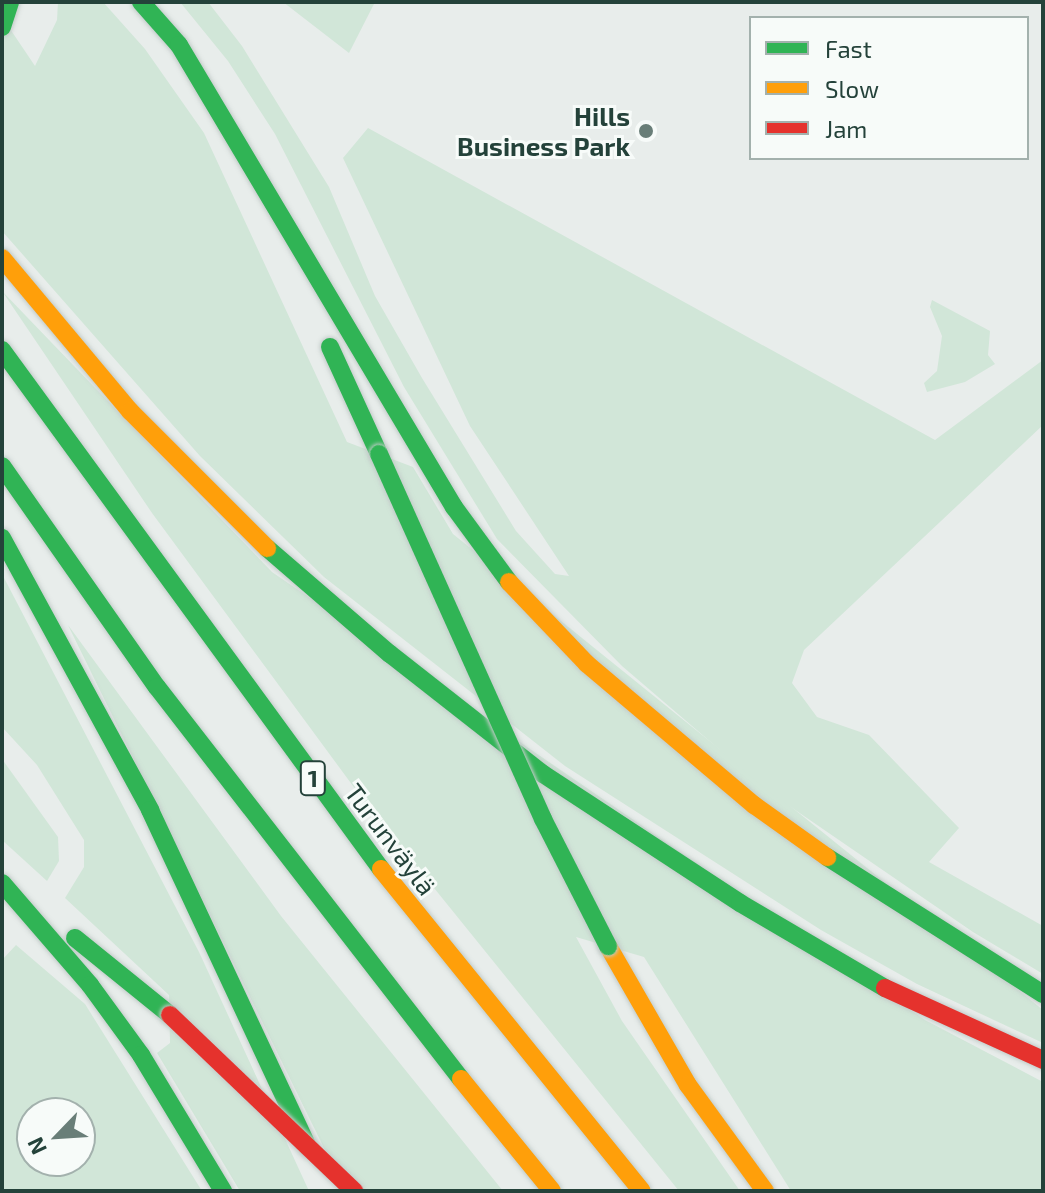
<!DOCTYPE html>
<html>
<head>
<meta charset="utf-8">
<style>
  body { margin:0 }
  #map { position:relative; width:1045px; height:1193px; overflow:hidden; background:#e8edeb; font-family:"Exo 2",sans-serif }
  div>[style] { position:absolute }
  [style*='--x'] { left:calc(var(--x)*1px); top:calc(var(--y)*1px); width:calc(var(--w)*1px); rotate:calc(var(--a)*1deg) }
  .green>* { inset:0; background:#d1e6d8 }
  .roads { filter:drop-shadow(0 0 2px #c3ccc9) drop-shadow(0 0 2px #c3ccc9) }
  .fast>* { height:18px; margin:-9px; padding:0 9px; transform-origin:9px; border-radius:9px; background:#30b455 }
  .slow>* { height:18px; margin:-9px; padding:0 9px; transform-origin:9px; border-radius:9px; background:#ff9f0a }
  .jam>* { height:18px; margin:-9px; padding:0 9px; transform-origin:9px; border-radius:9px; background:#e5322d }
  .bridges { filter:drop-shadow(0 0 2px #c3ccc9) drop-shadow(0 0 2px #c3ccc9) }
  .fast-bridge>* { height:18px; margin:-9px; padding:0 9px; transform-origin:9px; border-radius:9px; background:#30b455 }
  .jam-bridge>* { height:18px; margin:-9px; padding:0 9px; transform-origin:9px; border-radius:9px; background:#e5322d }
  .dots>* { width:22px; height:22px; translate:-50% -50%; box-sizing:border-box; border:4px solid #f7fbf9; border-radius:50% }
  span { translate:-50% -50%; white-space:nowrap; text-align:center; line-height:1.15; -webkit-text-stroke:6px #f7fbf9; paint-order:stroke }
  .shield-label span { padding:2px 6px; background:#f7fbf9; border:2px solid; border-radius:6px; -webkit-text-stroke-width:0 }
  .shield-label { font-size:24px; color:#24423a; font-weight:700 }
  .poi-label { font-size:26px; color:#24423a; font-weight:700 }
  .right { translate:-100% -50%; text-align:right }
  .street-label { font-size:26px; color:#24423a }
  .frame { position:absolute; inset:0; border:4px solid #24423a; pointer-events:none }
  .legend { position:absolute; left:749px; top:16px; width:280px; height:144px; box-sizing:border-box; background:#f7fbf9; border:2px solid #a3b1ad; margin:0; padding:10px 14px; list-style:none; font-size:24px; color:#24423a }
  .legend li { display:flex; align-items:center; gap:16px; height:40px }
  .legend b { width:40px; border:2px solid #a3b1ad }
  .north { position:absolute; left:16px; top:1097px; width:80px; height:80px; box-sizing:border-box; background:#f7fbf9; border:2px solid #a3b1ad; border-radius:50%; rotate:245deg; font-size:22px; font-weight:700; line-height:32px; text-align:center; color:#24423a }
  .north::after { content:''; display:block; margin:auto; width:28px; height:36px; background:#697e78; clip-path:polygon(50% 0,100% 100%,50% 72%,0 100%) }
</style>
</head>
<body>
<div id="map">
  <div class="green">
    <div style="clip-path:polygon(58px 2px,103px 2px,145px 49px,204px 133px,347px 442px,413px 467px,453px 534px,1043px 1010px,1043px 1043px,917px 984px,821px 930px,565px 766px,324px 577px,200px 456px,2px 231px,2px 17px,35px 66px,57px 20px)"></div>
    <div style="clip-path:polygon(180px 2px,208px 2px,242px 46px,329px 187px,375px 296px,422px 378px,516px 531px,555px 574px,569px 576px,470px 426px,343px 158px,368px 128px,935px 440px,1043px 360px,1043px 425px,804px 650px,792px 683px,817px 717px,869px 735px,959px 828px,929px 862px,1043px 926px,1043px 974px,973px 932px,769px 792px,622px 666px,497px 539px,404px 387px,275px 134px,228px 61px)"></div>
    <div style="clip-path:polygon(283px 2px,375px 2px,349px 53px)"></div>
    <div style="clip-path:polygon(2px 291px,272px 572px,925px 1020px,1043px 1082px,1043px 1191px,791px 1191px,644px 957px,576px 937px,622px 1021px,740px 1191px,679px 1191px,367px 805px,152px 513px)"></div>
    <div style="clip-path:polygon(932px 300px,990px 331px,988px 355px,995px 364px,965px 382px,927px 392px,924px 383px,937px 371px,942px 336px,930px 307px)"></div>
    <div style="clip-path:polygon(2px 574px,199px 952px,309px 1191px,240px 1191px,157px 1053px,170px 1043px,169px 995px,65px 898px,84px 867px,84px 840px,37px 765px,2px 727px)"></div>
    <div style="clip-path:polygon(68px 625px,281px 916px,503px 1191px,345px 1191px)"></div>
    <div style="clip-path:polygon(2px 759px,58px 837px,59px 861px,47px 881px,2px 840px)"></div>
    <div style="clip-path:polygon(evenodd,16px 945px,85px 1004px,202px 1191px,2px 1191px,2px 960px,16px 945px,32px 1113px,80px 1113px,80px 1161px,32px 1161px,32px 1113px)"></div>
  </div>
  <div class="roads">
    <div class="fast">
      <div style="--x:141;--y:2;--w:57;--a:48.5"></div>
      <div style="--x:179;--y:45;--w:538;--a:59.24"></div>
      <div style="--x:454;--y:507;--w:93;--a:53.7"></div>
      <div style="--x:2;--y:27;--w:26;--a:-72"></div>
      <div style="--x:330;--y:347;--w:118;--a:65.4"></div>
      <div style="--x:2;--y:350;--w:643;--a:53.86"></div>
      <div style="--x:2;--y:466;--w:270;--a:55"></div>
      <div style="--x:157;--y:687;--w:496;--a:52.2"></div>
      <div style="--x:2;--y:538;--w:310;--a:61.4"></div>
      <div style="--x:150;--y:810;--w:372;--a:64.9"></div>
      <div style="--x:267;--y:548;--w:162;--a:40.8"></div>
      <div style="--x:390;--y:654;--w:194;--a:38.1"></div>
      <div style="--x:543;--y:774;--w:235;--a:33.2"></div>
      <div style="--x:740;--y:903;--w:168;--a:30.4"></div>
      <div style="--x:827;--y:857;--w:256;--a:32.4"></div>
      <div style="--x:2;--y:883;--w:135;--a:49.2"></div>
      <div style="--x:90;--y:985;--w:87;--a:53.9"></div>
      <div style="--x:141;--y:1055;--w:159;--a:58.9"></div>
      <div style="--x:75;--y:938;--w:122;--a:39"></div>
    </div>
    <div class="slow">
      <div style="--x:2;--y:258;--w:199;--a:50.1"></div>
      <div style="--x:130;--y:411;--w:194;--a:45"></div>
      <div style="--x:509;--y:582;--w:113;--a:46.4"></div>
      <div style="--x:587;--y:664;--w:219;--a:40.2"></div>
      <div style="--x:754;--y:805;--w:90;--a:35.5"></div>
      <div style="--x:381;--y:869;--w:414;--a:51"></div>
      <div style="--x:608;--y:946;--w:160;--a:60.1"></div>
      <div style="--x:688;--y:1085;--w:131;--a:54"></div>
      <div style="--x:461;--y:1079;--w:144;--a:50.9"></div>
    </div>
    <div class="jam">
      <div style="--x:885;--y:988;--w:174;--a:24.5"></div>
    </div>
  </div>
  <div class="bridges">
    <div class="fast-bridge">
      <div style="--x:379;--y:454;--w:400;--a:65.8"></div>
      <div style="--x:543;--y:819;--w:143;--a:62.9"></div>
    </div>
    <div class="jam-bridge">
      <div style="--x:170;--y:1015;--w:255;--a:43.7"></div>
    </div>
  </div>
  <div class="dots">
    <div style="left:646px;top:131px;background:#697e78"></div>
  </div>
  <div class="shield-label">
    <span style="left:313px;top:778px">1</span>
  </div>
  <div class="poi-label">
    <span class="right" style="left:630px;top:131px">Hills<br>Business Park</span>
  </div>
  <div class="street-label">
    <span style="left:391px;top:839px;rotate:53deg">Turunväylä</span>
  </div>
  <div class="frame"></div>
  <ul class="legend">
  <li><b style="height:10px;background:#30b455"></b>Fast</li>
  <li><b style="height:10px;background:#ff9f0a"></b>Slow</li>
  <li><b style="height:10px;background:#e5322d"></b>Jam</li>
  </ul>
  <div class="north">N</div>
</div>
</body>
</html>
